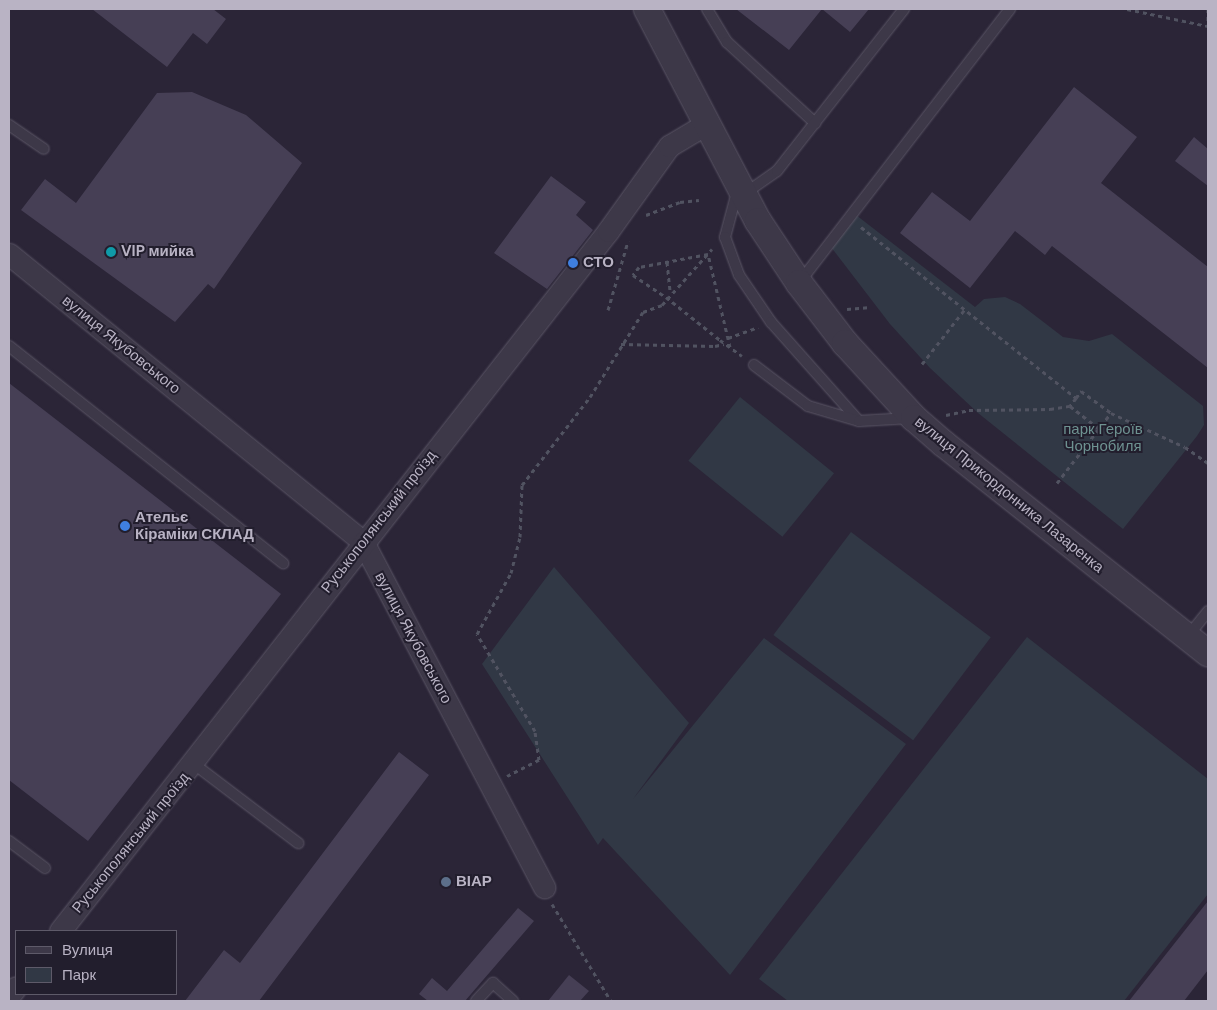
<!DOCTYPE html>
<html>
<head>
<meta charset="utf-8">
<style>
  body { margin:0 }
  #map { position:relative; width:1217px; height:1010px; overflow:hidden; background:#2b2537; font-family:"DM Sans",sans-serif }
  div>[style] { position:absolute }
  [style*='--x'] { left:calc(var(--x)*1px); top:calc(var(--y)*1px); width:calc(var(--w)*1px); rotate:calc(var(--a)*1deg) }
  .green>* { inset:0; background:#313845; transform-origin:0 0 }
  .building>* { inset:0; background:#463f55 }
  .path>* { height:3px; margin-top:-1.5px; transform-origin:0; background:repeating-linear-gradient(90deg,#515361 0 4px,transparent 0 8px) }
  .roads { filter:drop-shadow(0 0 1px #5b5666) drop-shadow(0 0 1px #5b5666) }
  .service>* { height:10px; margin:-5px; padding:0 5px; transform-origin:5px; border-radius:5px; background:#3d3848 }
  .minor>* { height:21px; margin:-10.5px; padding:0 10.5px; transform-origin:10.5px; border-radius:10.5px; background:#3d3848 }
  .tertiary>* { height:26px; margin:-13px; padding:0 13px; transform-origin:13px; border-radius:13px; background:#3d3848 }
  .dots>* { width:14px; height:14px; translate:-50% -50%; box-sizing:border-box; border:2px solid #221e2d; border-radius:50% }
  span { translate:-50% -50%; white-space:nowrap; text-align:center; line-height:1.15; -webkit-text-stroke:4px #221e2d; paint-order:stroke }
  .poi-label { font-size:15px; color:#b9b3c4; font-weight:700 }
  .left { translate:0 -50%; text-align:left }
  .street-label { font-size:15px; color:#b9b3c4 }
  .park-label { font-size:15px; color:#6e9291 }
  .frame { position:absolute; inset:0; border:10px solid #b9b3c4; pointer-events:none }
  .legend { position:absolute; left:15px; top:930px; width:162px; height:65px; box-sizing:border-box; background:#221e2d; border:1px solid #5e5a69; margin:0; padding:6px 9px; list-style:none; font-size:15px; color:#b9b3c4 }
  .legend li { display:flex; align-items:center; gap:10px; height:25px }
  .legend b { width:25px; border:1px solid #5e5a69 }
</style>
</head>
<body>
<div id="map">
  <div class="green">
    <div style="clip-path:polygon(856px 215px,975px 307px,984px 299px,1005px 297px,1020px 304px,1063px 337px,1089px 341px,1112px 334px,1203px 406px,1204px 425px,1197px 436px,1123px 529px,978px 413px,930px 368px,890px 324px,831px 247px)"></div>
    <div style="left:740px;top:397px;width:121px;height:82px;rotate:39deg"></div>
    <div style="left:851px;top:532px;width:175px;height:129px;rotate:37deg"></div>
    <div style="clip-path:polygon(554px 567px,689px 723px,633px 799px,764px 638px,906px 744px,730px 975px,603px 838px,598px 845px,482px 664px)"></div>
    <div style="clip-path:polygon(1027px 637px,1208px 779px,1208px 894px,1124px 1001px,788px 1001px,759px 979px)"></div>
  </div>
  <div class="building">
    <div style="clip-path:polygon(92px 9px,213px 9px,226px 19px,207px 44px,193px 33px,167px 67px)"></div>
    <div style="clip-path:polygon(736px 9px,869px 9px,850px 32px,822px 9px,789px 50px)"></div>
    <div style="clip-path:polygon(1074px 87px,1137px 137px,1101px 183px,1208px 267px,1208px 368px,1052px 246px,1045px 255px,1015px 231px,970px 288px,900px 233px,932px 192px,970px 221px)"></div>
    <div style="clip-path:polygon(192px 92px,246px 115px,302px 163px,214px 289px,208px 284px,175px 322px,21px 210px,45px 179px,76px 203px,157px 93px)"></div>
    <div style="clip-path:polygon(1194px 137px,1208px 149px,1208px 186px,1175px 161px)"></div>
    <div style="clip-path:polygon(551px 176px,586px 202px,576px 215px,593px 230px,547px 289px,494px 253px)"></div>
    <div style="clip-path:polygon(9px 383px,281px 594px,88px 841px,9px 780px)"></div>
    <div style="clip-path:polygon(399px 752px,429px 775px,259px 1001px,185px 1001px,224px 950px,240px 963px)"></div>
    <div style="clip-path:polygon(1208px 901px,1208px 970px,1184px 1001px,1129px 1001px)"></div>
    <div style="clip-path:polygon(518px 908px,534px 921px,465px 1001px,428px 1001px,419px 994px,432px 978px,447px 991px)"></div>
    <div style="clip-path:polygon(569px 975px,589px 991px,580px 1001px,548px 1001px)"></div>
  </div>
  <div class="path">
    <div style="--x:1127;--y:9;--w:83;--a:11.9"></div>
    <div style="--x:1208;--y:9;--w:13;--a:90"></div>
    <div style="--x:646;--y:215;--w:36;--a:-21"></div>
    <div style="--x:680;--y:202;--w:19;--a:-6"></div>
    <div style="--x:861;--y:227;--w:275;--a:38.5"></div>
    <div style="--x:1076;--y:398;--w:9;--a:-54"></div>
    <div style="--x:1081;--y:391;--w:37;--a:36"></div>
    <div style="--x:1111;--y:413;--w:81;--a:24.7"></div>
    <div style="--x:1185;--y:447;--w:28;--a:35"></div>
    <div style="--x:667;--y:262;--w:31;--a:84"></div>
    <div style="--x:847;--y:309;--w:24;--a:-5"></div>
    <div style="--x:608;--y:310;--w:72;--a:-73.8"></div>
    <div style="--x:728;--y:338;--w:32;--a:-20"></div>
    <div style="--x:621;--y:344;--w:94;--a:1.2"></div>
    <div style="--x:715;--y:346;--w:9;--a:-13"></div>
    <div style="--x:730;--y:347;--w:96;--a:-103.3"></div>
    <div style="--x:708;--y:254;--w:70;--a:169.3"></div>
    <div style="--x:639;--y:267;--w:10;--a:127"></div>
    <div style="--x:633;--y:275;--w:40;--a:34"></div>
    <div style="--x:666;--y:297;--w:69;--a:38.5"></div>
    <div style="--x:720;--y:340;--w:27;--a:36"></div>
    <div style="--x:922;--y:364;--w:70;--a:-52"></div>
    <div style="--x:1076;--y:398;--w:10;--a:127"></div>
    <div style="--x:1070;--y:406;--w:37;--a:38"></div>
    <div style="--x:946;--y:415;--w:24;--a:-12"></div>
    <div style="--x:969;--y:410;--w:81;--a:-0.7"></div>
    <div style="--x:1050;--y:409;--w:20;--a:-9"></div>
    <div style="--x:1057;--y:483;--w:88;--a:-52.4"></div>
    <div style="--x:507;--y:776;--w:36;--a:-27"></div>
    <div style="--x:539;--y:760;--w:29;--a:-98"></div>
    <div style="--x:535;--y:731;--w:113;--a:-120.9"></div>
    <div style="--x:477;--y:634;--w:70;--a:-60.9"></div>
    <div style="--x:511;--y:573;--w:37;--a:-76"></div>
    <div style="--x:520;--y:537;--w:52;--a:-87.8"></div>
    <div style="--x:522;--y:485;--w:111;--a:-52.3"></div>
    <div style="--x:590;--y:397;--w:100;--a:-58.1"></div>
    <div style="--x:643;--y:312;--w:20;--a:-20"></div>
    <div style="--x:662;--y:305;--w:75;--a:-48.2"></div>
    <div style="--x:552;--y:904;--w:114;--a:58.7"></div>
  </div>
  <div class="roads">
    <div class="service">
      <div style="--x:707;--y:9;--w:39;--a:59"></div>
      <div style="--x:727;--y:42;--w:120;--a:42.6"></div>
      <div style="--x:9;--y:125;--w:42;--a:34.4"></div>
      <div style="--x:737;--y:192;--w:47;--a:104.9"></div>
      <div style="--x:725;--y:237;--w:40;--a:69.8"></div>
      <div style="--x:739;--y:275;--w:57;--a:55.8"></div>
      <div style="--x:771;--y:322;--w:132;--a:48.4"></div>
      <div style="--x:744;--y:194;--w:40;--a:-34.9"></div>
      <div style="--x:777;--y:171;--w:206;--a:-51.9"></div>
      <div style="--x:799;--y:283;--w:346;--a:-52.4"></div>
      <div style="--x:9;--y:346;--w:350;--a:38.4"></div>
      <div style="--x:754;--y:365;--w:68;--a:37.2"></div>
      <div style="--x:808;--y:406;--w:53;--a:16.4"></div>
      <div style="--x:859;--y:421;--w:52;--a:-3.3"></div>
      <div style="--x:1188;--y:636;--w:32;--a:-51"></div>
      <div style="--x:194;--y:764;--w:131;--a:37.2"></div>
      <div style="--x:9;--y:841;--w:45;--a:36.9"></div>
      <div style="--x:476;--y:1001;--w:25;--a:-47"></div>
      <div style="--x:493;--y:983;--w:27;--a:42"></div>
    </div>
    <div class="minor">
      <div style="--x:9;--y:254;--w:456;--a:39.1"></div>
      <div style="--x:363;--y:542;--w:390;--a:62.3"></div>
      <div style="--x:60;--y:931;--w:889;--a:-51.94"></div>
      <div style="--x:608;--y:231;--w:105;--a:-54.3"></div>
      <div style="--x:669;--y:146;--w:43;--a:-30.7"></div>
      <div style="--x:9;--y:996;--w:11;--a:-52"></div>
    </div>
    <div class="tertiary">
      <div style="--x:647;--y:9;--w:239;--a:62.4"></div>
      <div style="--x:758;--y:221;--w:74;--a:56.5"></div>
      <div style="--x:799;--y:283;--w:76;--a:52.5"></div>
      <div style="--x:845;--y:343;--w:102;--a:47.4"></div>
      <div style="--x:914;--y:418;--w:40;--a:41"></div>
      <div style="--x:944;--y:444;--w:337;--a:38.4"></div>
    </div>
  </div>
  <div class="dots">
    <div style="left:111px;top:252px;background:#0f9aa8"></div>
    <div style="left:573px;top:263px;background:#3f7fe0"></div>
    <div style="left:125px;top:526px;background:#3f7fe0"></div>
    <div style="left:446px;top:882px;background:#5c6f8a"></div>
  </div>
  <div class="poi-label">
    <span class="left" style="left:121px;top:252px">VIP мийка</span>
    <span class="left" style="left:583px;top:263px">СТО</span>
    <span class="left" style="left:135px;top:526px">Ательє<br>Кіраміки СКЛАД</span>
    <span class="left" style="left:456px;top:882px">ВІАР</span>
  </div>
  <div class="street-label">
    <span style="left:121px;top:345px;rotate:39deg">вулиця Якубовського</span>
    <span style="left:1009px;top:495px;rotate:39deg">вулиця Прикордонника Лазаренка</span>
    <span style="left:379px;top:522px;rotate:-52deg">Руськополянський проїзд</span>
    <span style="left:413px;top:638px;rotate:62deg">вулиця Якубовського</span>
    <span style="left:131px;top:843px;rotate:-51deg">Руськополянський проїзд</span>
  </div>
  <div class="park-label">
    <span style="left:1103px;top:438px">парк Героїв<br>Чорнобиля</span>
  </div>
  <div class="frame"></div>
  <ul class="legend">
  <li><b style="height:6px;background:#3d3848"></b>Вулиця</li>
  <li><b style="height:14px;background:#313845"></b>Парк</li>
  </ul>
</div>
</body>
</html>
